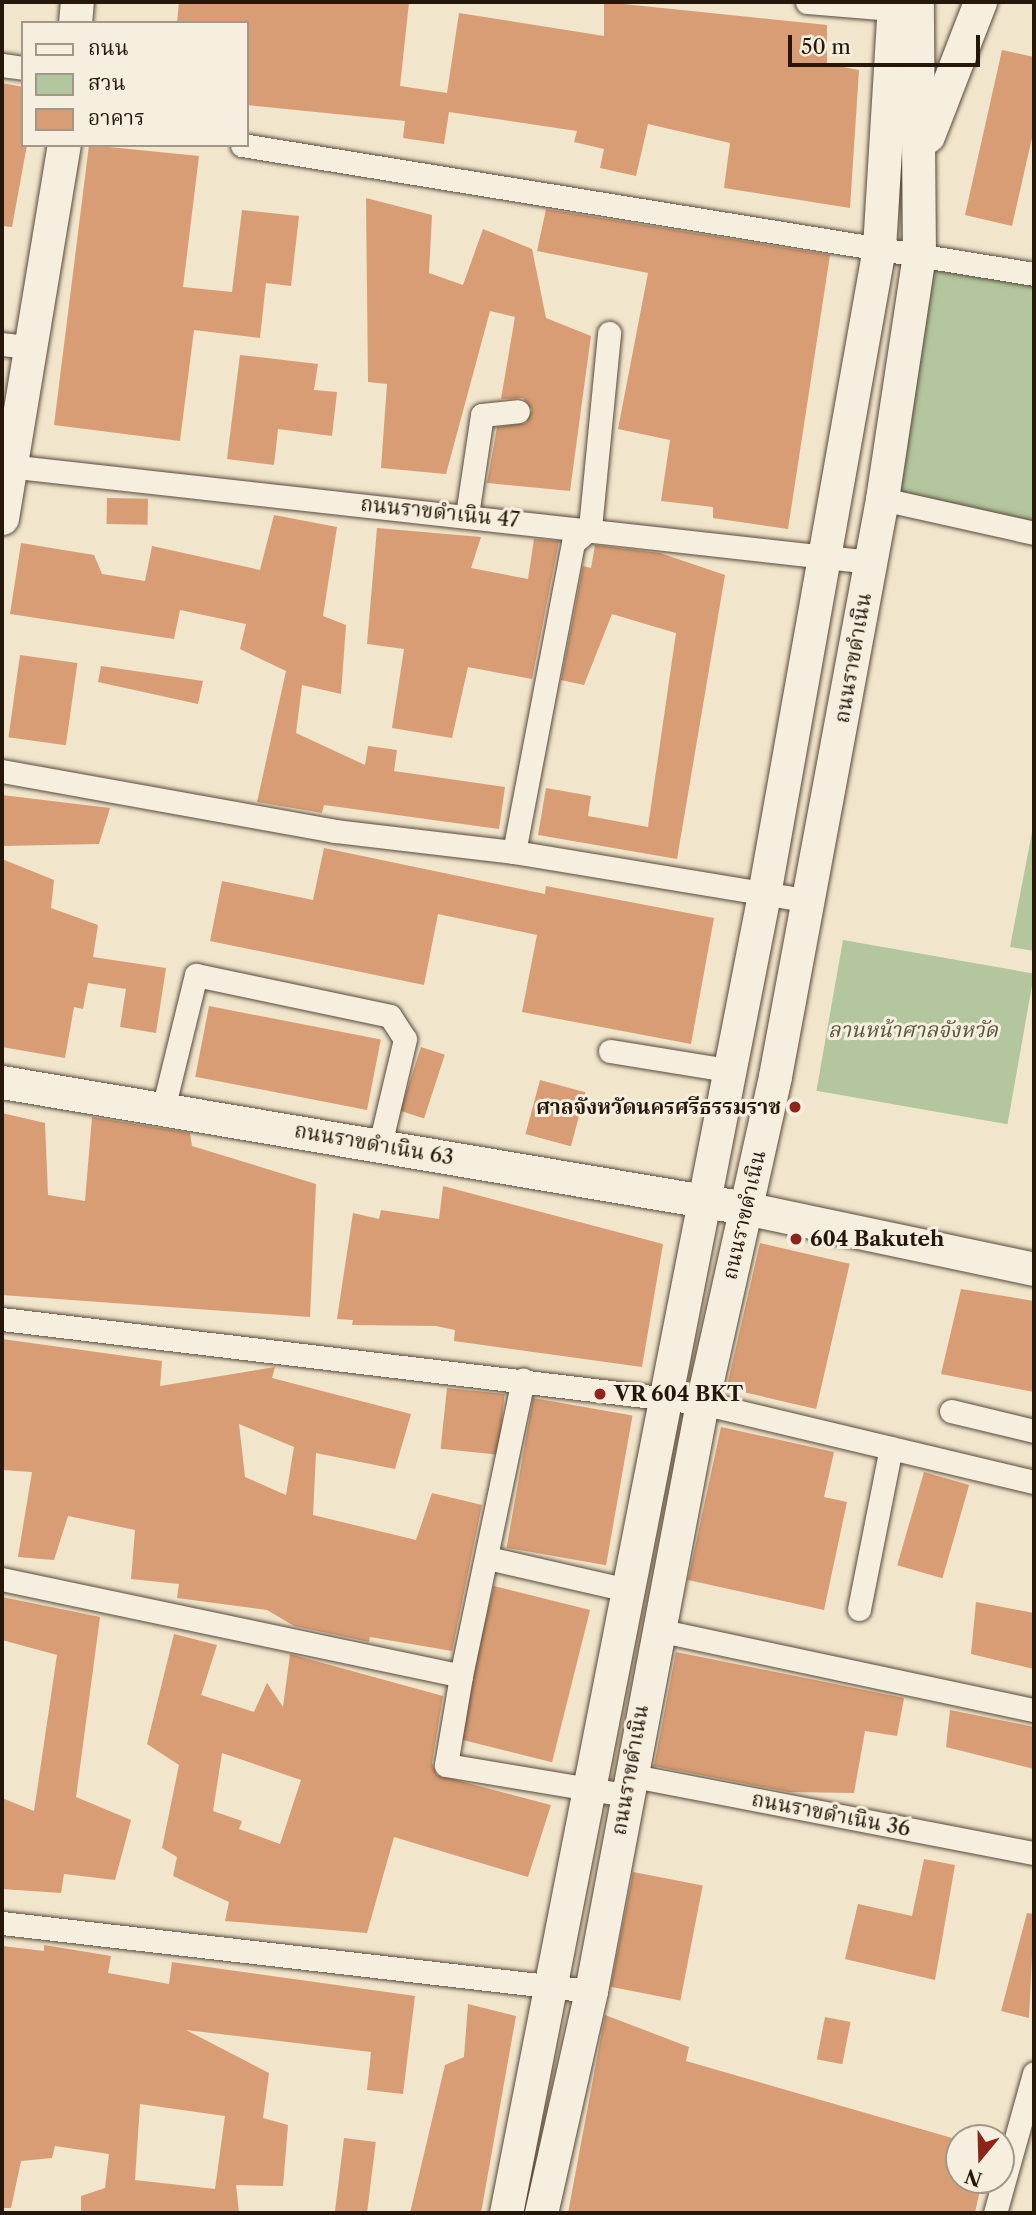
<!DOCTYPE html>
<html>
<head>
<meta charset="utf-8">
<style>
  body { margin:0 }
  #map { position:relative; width:1036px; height:2215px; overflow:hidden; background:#f1e5cc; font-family:"Libre Caslon Text","Noto Serif Thai",serif }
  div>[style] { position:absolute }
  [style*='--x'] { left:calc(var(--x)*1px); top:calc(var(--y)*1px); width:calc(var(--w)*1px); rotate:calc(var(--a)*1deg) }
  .green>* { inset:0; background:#b3c69d; transform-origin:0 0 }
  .building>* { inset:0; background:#d89d74; transform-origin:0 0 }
  .roads { filter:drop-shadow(0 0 2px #584a3a) drop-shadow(0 0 2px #584a3a) }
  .street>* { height:23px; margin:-11.5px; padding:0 11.5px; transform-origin:11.5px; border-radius:11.5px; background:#f6eede }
  .secondary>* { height:33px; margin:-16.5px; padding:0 16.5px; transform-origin:16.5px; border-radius:16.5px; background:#f6eede }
  .dots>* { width:19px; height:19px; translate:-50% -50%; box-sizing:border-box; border:4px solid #f6eede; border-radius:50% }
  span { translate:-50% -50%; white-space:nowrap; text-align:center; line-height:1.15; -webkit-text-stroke:6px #f6eede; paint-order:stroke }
  .street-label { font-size:21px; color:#251709 }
  .park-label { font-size:21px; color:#57543d; font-style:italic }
  .poi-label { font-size:21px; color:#251709; font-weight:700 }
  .right { translate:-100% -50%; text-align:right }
  .left { translate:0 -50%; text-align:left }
  .frame { position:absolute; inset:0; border:4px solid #251709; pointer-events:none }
  .legend { position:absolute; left:21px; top:21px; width:228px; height:126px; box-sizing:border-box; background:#f6eede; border:2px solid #a29889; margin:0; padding:9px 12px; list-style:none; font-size:21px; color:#251709 }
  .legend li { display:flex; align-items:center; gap:14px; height:35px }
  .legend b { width:35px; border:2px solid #a29889 }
  .north { position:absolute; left:945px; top:2124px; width:70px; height:70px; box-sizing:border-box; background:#f6eede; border:2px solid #a29889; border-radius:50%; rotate:199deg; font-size:19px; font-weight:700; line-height:28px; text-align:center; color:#251709 }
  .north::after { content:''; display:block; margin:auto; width:24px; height:32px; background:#8f2418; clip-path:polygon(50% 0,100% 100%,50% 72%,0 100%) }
  .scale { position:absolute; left:788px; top:35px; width:192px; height:32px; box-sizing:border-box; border:4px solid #251709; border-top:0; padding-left:9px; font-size:21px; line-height:24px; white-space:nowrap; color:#251709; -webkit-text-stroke:5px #f6eede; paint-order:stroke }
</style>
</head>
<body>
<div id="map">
  <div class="green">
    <div style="clip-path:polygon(909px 250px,1034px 273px,1034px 533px,882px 499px)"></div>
    <div style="clip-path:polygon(1034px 822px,1034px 951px,1010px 947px)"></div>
    <div style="left:843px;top:940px;width:194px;height:153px;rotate:10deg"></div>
  </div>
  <div class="building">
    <div style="clip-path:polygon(179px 2px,409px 2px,400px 86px,447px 93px,459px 13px,604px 36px,604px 2px,827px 25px,827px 64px,859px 70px,850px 208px,724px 188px,730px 143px,648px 124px,636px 176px,600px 168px,604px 149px,574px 142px,577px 131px,449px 112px,444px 144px,403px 138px,405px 121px,247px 105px,247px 23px,177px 23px)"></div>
    <div style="clip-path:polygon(1002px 50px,1034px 57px,1034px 129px,1012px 226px,965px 215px)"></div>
    <div style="clip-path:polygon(2px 83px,23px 87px,27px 145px,12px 227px,2px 226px)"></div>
    <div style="clip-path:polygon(89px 145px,199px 156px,183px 287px,232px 292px,242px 210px,299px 216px,291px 286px,266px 283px,260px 338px,194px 330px,180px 441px,54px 425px)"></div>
    <div style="clip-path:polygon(366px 198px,432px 215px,429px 273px,463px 285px,483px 229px,532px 249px,546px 318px,591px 336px,570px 491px,487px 483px,497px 427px,526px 423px,532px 410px,523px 398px,501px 399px,515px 317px,490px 311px,446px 474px,381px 468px,387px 384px,368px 382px)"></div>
    <div style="clip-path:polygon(546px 209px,830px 255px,788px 529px,713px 518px,713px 507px,661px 501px,670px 440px,618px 429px,648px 273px,537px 251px)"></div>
    <div style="clip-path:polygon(240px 355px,318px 364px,314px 390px,337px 392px,332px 436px,278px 429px,274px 465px,227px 459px)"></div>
    <div style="left:107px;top:498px;width:41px;height:26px;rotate:1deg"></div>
    <div style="clip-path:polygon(274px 515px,337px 527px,323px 616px,346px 625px,341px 694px,302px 685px,296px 733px,365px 765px,368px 746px,397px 750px,394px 771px,505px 787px,499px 829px,324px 805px,322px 813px,257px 802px,286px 671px,240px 649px,246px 624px,180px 610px,174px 639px,10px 614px,21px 543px,94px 555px,102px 574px,145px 581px,152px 546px,260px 570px)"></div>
    <div style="clip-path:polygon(377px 528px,481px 537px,471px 568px,528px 579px,534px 539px,559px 541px,532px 679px,468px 667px,452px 738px,392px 728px,404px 649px,367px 644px)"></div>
    <div style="clip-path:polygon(595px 545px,660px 553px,725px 575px,677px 859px,538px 835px,546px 788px,591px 796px,588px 816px,648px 827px,676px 633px,612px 614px,584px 685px,561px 680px,583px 566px,591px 568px)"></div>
    <div style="left:20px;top:655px;width:58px;height:83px;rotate:8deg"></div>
    <div style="clip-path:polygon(101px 666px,203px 681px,198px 704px,98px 682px)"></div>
    <div style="clip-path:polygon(2px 795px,110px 808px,99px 844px,2px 846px)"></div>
    <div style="clip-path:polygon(324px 848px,545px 894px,546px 886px,714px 918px,691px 1044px,522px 1012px,537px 935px,438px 914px,424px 985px,210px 941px,222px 881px,313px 900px)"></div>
    <div style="clip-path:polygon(2px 859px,54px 880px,51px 908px,98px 925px,93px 957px,166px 968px,156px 1033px,120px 1027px,126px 989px,88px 983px,83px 1009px,74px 1007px,65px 1058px,2px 1047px)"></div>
    <div style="left:209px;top:1006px;width:175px;height:72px;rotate:11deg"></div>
    <div style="left:421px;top:1047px;width:25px;height:67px;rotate:18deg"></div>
    <div style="left:540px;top:1080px;width:47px;height:56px;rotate:15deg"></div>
    <div style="clip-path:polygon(2px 1113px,45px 1123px,48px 1195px,85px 1201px,92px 1117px,190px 1133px,192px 1146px,316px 1184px,310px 1317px,2px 1295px)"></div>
    <div style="clip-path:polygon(443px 1186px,663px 1244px,642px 1367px,454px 1341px,455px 1330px,436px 1326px,352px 1325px,353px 1320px,337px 1319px,353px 1213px,379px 1219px,381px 1210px,439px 1219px)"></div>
    <div style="left:760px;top:1243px;width:92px;height:149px;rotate:13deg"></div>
    <div style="clip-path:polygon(961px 1289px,1034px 1301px,1034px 1392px,941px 1374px)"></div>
    <div style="clip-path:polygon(evenodd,2px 1339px,162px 1361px,160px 1386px,275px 1367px,272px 1378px,411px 1414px,395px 1469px,316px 1453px,313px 1515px,416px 1540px,432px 1493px,482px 1505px,452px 1651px,370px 1637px,369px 1642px,294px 1626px,267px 1610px,177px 1598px,179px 1584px,131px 1579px,135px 1530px,68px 1516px,54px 1560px,18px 1557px,32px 1472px,2px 1470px,2px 1339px,239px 1424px,294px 1447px,286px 1495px,245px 1477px,239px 1424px)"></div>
    <div style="left:447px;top:1388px;width:58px;height:61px;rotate:6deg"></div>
    <div style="left:533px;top:1398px;width:101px;height:152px;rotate:10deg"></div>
    <div style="clip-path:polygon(721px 1427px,834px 1452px,824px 1497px,847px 1502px,824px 1610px,688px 1580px)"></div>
    <div style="left:924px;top:1472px;width:47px;height:97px;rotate:16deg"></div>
    <div style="left:494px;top:1586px;width:99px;height:157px;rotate:14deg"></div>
    <div style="clip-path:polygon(2px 1597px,100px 1617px,76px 1797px,131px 1820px,115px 1880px,64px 1874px,61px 1893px,2px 1889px,2px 1798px,34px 1811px,57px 1655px,2px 1640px)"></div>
    <div style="clip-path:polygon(976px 1602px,1034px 1613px,1034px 1669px,971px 1654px)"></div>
    <div style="clip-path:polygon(evenodd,174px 1634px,217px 1645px,201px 1695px,254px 1712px,267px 1683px,283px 1707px,290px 1654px,443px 1696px,432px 1763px,437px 1775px,551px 1805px,528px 1877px,394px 1837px,367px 1933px,225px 1921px,229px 1902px,173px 1876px,177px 1857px,162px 1848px,179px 1765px,147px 1744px,174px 1634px,222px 1753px,301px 1780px,280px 1844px,239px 1829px,242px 1821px,213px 1811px,222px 1753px)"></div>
    <div style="clip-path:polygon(676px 1652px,904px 1698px,897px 1736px,865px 1731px,854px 1793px,789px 1792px,654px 1766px)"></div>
    <div style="clip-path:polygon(950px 1710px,1034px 1727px,1034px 1769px,946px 1747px)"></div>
    <div style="clip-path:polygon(924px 1859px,955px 1865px,935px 1980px,845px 1959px,858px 1904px,912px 1916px)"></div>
    <div style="left:633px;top:1872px;width:71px;height:117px;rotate:11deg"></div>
    <div style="clip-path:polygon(1027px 1913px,1034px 1914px,1029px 2018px,1001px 2011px)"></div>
    <div style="clip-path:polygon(evenodd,44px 1945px,111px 1956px,108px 1973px,169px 1984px,172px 1962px,415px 1996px,403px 2094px,367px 2090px,371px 2052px,186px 2030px,269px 2073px,263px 2118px,288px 2125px,283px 2186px,236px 2185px,239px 2213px,81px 2213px,81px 2196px,105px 2188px,109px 2154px,55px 2146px,52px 2158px,21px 2161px,11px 2208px,2px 2208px,2px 1946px,44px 1951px,44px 1945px,140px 2104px,225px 2116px,215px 2189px,135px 2180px,140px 2104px)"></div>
    <div style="clip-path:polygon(468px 2004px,516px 2016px,481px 2213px,410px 2213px,445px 2065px,464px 2057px)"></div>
    <div style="clip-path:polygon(605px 2015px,689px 2047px,686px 2061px,959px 2140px,959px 2180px,982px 2180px,975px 2213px,568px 2213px)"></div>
    <div style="left:825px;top:2017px;width:26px;height:43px;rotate:11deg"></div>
    <div style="left:344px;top:2138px;width:32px;height:76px;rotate:7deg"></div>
  </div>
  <div class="roads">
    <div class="street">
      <div style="--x:807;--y:2;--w:86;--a:4.7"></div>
      <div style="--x:2;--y:65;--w:21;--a:8"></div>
      <div style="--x:242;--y:145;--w:802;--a:9.25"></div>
      <div style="--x:2;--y:344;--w:25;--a:7"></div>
      <div style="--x:8;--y:466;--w:868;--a:6.35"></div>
      <div style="--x:882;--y:499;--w:156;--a:12.6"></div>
      <div style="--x:467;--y:515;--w:101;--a:-81.5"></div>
      <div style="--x:482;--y:415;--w:36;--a:-6"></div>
      <div style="--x:2;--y:771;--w:338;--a:10.2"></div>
      <div style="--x:335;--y:831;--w:180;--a:6.7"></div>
      <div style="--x:514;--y:852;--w:299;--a:9.4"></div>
      <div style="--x:514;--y:852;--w:315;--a:-79.2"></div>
      <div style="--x:573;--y:543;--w:23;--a:-41"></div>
      <div style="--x:590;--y:528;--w:196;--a:-84.4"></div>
      <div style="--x:610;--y:1051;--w:119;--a:9.2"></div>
      <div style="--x:163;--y:1109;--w:138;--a:-76.2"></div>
      <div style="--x:196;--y:975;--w:198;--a:11.9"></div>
      <div style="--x:390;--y:1016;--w:27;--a:57"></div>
      <div style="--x:405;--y:1039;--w:109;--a:103.3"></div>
      <div style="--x:2;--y:1319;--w:705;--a:6.84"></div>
      <div style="--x:702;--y:1403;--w:341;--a:13.4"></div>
      <div style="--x:951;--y:1411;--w:85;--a:13.5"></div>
      <div style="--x:488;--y:1558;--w:144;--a:12.9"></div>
      <div style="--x:2;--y:1579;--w:469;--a:11.9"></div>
      <div style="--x:461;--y:1676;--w:303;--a:-78.2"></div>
      <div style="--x:859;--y:1609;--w:164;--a:-78.8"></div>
      <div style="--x:657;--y:1630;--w:385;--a:12"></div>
      <div style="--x:461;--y:1676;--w:90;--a:99.6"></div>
      <div style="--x:446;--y:1765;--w:181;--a:9.5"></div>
      <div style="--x:628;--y:1775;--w:413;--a:10.9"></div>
      <div style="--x:2;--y:1923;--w:593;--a:6.59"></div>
      <div style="--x:995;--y:2213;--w:145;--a:-74.4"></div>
    </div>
    <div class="secondary">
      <div style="--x:75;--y:23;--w:21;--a:-85"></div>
      <div style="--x:928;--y:136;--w:144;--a:-68.8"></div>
      <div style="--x:2;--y:518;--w:378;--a:-80.6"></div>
      <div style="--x:2;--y:1082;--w:754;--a:9.62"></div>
      <div style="--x:745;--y:1208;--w:295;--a:11.9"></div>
      <div style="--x:506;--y:2213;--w:1344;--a:-78.93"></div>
      <div style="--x:764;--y:894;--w:656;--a:-79.91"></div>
      <div style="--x:879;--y:248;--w:246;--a:-86.5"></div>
      <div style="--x:541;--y:2213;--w:228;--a:-77.3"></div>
      <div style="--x:591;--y:1991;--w:598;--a:-79.31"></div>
      <div style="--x:702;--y:1403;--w:335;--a:-77.4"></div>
      <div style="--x:775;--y:1076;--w:587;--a:-79.49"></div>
      <div style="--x:882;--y:499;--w:248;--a:-81.4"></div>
      <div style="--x:919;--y:254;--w:252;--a:-90.5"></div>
    </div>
  </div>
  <div class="dots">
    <div style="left:795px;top:1107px;background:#8f2418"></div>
    <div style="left:796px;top:1239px;background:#8f2418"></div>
    <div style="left:600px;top:1394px;background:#8f2418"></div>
  </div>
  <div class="street-label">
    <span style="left:440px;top:512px;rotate:6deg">ถนนราขดำเนิน 47</span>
    <span style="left:853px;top:658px;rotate:-80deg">ถนนราขดำเนิน</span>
    <span style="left:374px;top:1144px;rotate:10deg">ถนนราขดำเนิน 63</span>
    <span style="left:744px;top:1215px;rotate:-77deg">ถนนราขดำเนิน</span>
    <span style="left:630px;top:1770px;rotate:-80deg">ถนนราขดำเนิน</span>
    <span style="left:831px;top:1814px;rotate:11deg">ถนนราขดำเนิน 36</span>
  </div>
  <div class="park-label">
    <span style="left:913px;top:1030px">ลานหน้าศาลจังหวัด</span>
  </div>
  <div class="poi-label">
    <span class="right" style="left:781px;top:1107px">ศาลจังหวัดนครศรีธรรมราช</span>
    <span class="left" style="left:810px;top:1239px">604 Bakuteh</span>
    <span class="left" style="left:614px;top:1394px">VR 604 BKT</span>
  </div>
  <div class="frame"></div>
  <ul class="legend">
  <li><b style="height:9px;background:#f6eede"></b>ถนน</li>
  <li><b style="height:19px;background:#b3c69d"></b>สวน</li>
  <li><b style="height:19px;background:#d89d74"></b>อาคาร</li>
  </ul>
  <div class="north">N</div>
  <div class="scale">50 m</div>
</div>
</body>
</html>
